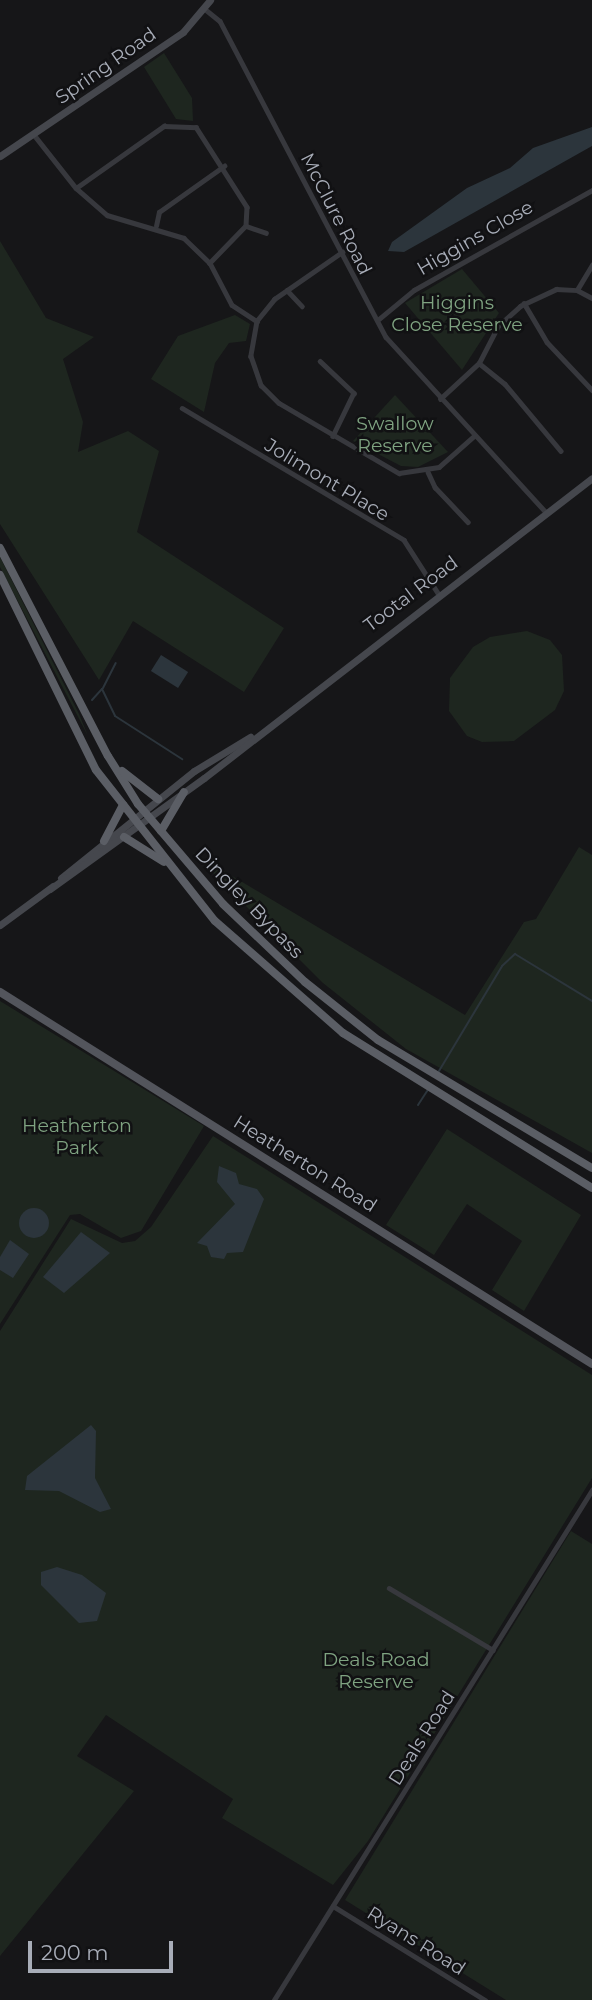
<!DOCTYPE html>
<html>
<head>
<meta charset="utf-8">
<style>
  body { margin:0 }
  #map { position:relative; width:592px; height:2000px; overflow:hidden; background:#161618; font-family:Montserrat,sans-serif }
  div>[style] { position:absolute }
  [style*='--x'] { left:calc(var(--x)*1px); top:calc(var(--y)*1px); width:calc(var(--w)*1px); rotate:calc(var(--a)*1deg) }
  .green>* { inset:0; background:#1e261f }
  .water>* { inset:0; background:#2c353c; transform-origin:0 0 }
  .round { border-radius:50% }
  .stream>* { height:2px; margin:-1px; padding:0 1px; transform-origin:1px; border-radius:1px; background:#2c353c }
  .minor>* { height:4.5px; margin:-2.25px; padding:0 2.25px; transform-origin:2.25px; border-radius:2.25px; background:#37383d }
  .secondary>* { height:7px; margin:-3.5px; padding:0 3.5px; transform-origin:3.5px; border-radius:3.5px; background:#45474d }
  .primary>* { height:8px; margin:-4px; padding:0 4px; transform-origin:4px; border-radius:4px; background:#53555c }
  .trunk>* { height:8px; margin:-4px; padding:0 4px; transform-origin:4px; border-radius:4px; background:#5b5e65 }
  span { translate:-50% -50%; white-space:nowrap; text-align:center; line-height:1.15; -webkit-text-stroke:5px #111113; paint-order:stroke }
  .street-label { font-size:19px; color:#a8adb8 }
  .park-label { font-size:19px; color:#7fa381 }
  .scale { position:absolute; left:28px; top:1941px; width:145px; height:32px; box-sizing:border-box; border:4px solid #a8adb8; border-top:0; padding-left:9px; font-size:21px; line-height:24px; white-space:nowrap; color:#a8adb8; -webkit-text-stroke:5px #111113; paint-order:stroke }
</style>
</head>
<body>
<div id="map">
  <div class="green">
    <div style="clip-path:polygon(164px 53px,192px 98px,193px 121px,176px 119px,144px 67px)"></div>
    <div style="clip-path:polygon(0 241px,46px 318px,94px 337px,63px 359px,83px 422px,78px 452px,128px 431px,159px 451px,137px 532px,284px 628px,244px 692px,133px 621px,99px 680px,0 524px)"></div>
    <div style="clip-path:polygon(462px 269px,499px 313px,462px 370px,405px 303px)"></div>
    <div style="clip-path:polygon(235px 315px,250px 324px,246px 341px,229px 343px,215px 363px,204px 412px,151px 379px,178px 336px)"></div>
    <div style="clip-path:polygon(395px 395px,448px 452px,418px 467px,401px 466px,353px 441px)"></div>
    <div style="clip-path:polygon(0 557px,79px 714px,88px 736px,0 567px)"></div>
    <div style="clip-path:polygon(527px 631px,550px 640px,562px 655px,564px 691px,555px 710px,514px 741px,482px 742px,467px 736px,449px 711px,450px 678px,473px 647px,490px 637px)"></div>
    <div style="clip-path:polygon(579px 847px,592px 855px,592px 1153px,406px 1049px,323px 983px,192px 852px,465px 1015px,524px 922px,536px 919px)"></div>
    <div style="clip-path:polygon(0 1001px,204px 1126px,141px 1231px,121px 1238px,80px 1214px,70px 1215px,0 1324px)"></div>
    <div style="clip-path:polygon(447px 1129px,581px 1215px,524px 1311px,492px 1290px,522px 1241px,467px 1204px,434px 1255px,386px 1225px)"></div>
    <div style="clip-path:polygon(213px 1136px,592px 1375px,592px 1478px,368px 1841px,333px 1885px,222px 1818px,233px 1799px,106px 1715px,77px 1756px,134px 1791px,0 1956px,0 1331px,71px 1219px,122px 1243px,135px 1241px,151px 1227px)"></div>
    <div style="clip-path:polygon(571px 1531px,592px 1544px,592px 2000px,506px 2000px,345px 1900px)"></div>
  </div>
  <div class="water">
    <div style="clip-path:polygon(592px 127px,592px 146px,404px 252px,388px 251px,392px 242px,467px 188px,510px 168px,533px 148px)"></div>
    <div style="left:161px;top:655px;width:32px;height:19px;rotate:32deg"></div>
    <div style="clip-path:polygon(219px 1166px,236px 1173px,239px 1184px,257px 1189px,264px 1199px,243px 1252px,227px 1253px,224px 1259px,211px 1257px,207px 1246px,197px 1243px,235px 1204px,217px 1182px)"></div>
    <div class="round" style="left:19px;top:1208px;width:30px;height:30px"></div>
    <div style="clip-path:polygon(81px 1232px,110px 1253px,64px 1293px,43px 1277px)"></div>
    <div style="clip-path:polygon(10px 1240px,29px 1254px,13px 1278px,0 1270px,0 1257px)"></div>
    <div style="clip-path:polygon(91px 1425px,96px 1431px,95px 1478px,111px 1509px,100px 1512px,59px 1491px,25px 1490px,27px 1476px)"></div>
    <div style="clip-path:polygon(57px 1567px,82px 1575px,106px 1593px,97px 1621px,79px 1623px,41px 1585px,41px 1572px)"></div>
  </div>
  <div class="stream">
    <div style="--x:103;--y:688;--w:28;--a:-63"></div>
    <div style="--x:92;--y:700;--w:15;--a:-48"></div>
    <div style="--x:102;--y:689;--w:30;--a:64"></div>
    <div style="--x:115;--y:716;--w:80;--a:32.7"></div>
    <div style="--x:439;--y:1071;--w:122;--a:-59"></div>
    <div style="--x:502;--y:966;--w:18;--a:-43"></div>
    <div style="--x:515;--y:954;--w:90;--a:31.4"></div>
    <div style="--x:418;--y:1105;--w:17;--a:-57"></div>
  </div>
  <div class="minor">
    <div style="--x:205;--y:9;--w:19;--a:39"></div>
    <div style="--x:220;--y:21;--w:357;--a:62.3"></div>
    <div style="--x:386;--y:337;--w:237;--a:47.6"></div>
    <div style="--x:35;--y:136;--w:66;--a:51.7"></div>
    <div style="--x:76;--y:188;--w:41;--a:41.1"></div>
    <div style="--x:107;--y:215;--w:80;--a:16.6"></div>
    <div style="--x:184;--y:238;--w:36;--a:44"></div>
    <div style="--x:210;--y:263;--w:47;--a:62.4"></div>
    <div style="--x:232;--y:305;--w:30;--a:33"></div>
    <div style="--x:76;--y:188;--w:108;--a:-35.2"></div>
    <div style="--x:164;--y:126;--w:32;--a:2"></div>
    <div style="--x:196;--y:127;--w:95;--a:57.5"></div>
    <div style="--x:247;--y:207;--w:19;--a:93"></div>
    <div style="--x:246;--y:226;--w:52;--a:134.2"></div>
    <div style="--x:156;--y:226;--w:14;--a:-78"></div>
    <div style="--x:159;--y:212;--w:80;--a:-35.3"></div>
    <div style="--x:246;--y:226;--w:21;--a:19"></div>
    <div style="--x:343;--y:252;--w:83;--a:145.3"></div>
    <div style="--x:275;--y:299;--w:28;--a:129"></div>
    <div style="--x:257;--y:321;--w:36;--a:100"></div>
    <div style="--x:251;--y:356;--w:31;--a:71"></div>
    <div style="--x:261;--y:385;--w:25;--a:45"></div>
    <div style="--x:279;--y:403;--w:139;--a:30.3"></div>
    <div style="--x:399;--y:473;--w:40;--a:-8.5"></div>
    <div style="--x:439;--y:467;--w:47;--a:-41.5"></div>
    <div style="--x:287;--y:290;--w:22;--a:47"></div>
    <div style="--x:577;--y:290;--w:29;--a:-59"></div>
    <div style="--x:524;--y:303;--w:45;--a:59.5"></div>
    <div style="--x:547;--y:342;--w:66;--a:46.8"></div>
    <div style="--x:379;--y:319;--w:45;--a:-39.6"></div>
    <div style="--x:414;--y:290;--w:204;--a:-29.3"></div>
    <div style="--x:320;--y:361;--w:47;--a:43.3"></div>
    <div style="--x:354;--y:393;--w:48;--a:116"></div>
    <div style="--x:479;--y:363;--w:33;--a:39"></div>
    <div style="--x:505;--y:384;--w:87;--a:50.1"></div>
    <div style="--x:440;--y:399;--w:53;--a:-42.7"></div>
    <div style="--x:479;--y:363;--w:42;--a:-62.8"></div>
    <div style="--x:498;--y:326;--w:30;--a:-42"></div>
    <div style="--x:520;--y:306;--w:40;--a:-25"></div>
    <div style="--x:556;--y:289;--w:21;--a:3"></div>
    <div style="--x:577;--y:290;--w:17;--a:28"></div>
    <div style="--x:182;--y:408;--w:258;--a:30.7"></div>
    <div style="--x:404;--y:540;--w:63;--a:57.3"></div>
    <div style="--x:428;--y:472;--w:17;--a:65"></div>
    <div style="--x:435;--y:487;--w:48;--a:46.7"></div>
    <div style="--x:389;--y:1588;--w:121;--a:30.8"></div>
    <div style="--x:333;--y:1906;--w:179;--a:31.7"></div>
    <div style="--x:274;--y:2000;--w:601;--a:-58.06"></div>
  </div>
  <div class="secondary">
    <div style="--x:0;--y:156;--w:221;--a:-34.1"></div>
    <div style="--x:183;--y:32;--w:42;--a:-49.8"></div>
    <div style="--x:61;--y:878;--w:171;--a:-38.8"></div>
    <div style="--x:194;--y:771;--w:66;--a:-31.3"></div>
    <div style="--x:50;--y:889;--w:190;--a:-35.8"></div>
    <div style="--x:204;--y:778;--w:490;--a:-37.7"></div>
    <div style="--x:0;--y:925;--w:66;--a:-36.3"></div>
  </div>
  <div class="primary">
    <div style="--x:0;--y:992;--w:699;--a:32.14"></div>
  </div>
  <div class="trunk">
    <div style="--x:0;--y:548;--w:234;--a:62.6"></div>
    <div style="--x:108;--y:756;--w:57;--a:58"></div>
    <div style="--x:138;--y:804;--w:131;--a:49.6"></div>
    <div style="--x:223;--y:904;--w:113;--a:43.6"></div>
    <div style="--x:305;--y:982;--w:93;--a:38.5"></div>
    <div style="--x:378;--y:1040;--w:249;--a:30.9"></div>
    <div style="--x:0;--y:575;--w:217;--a:63.8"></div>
    <div style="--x:96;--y:770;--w:192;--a:51.8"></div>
    <div style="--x:215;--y:921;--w:170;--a:41.2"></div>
    <div style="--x:343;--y:1033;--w:293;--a:31.9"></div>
    <div style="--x:122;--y:771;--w:46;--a:37.9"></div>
    <div style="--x:161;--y:831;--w:45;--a:-59.5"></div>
    <div style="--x:124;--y:837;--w:47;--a:32"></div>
    <div style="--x:104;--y:841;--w:41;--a:-62.2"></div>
  </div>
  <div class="street-label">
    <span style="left:106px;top:66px;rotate:-35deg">Spring Road</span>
    <span style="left:336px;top:214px;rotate:63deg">McClure Road</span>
    <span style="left:475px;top:238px;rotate:-30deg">Higgins Close</span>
    <span style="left:327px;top:480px;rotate:31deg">Jolimont Place</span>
    <span style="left:411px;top:594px;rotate:-37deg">Tootal Road</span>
    <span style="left:249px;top:903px;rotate:46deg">Dingley Bypass</span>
    <span style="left:305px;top:1164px;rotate:32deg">Heatherton Road</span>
    <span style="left:422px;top:1738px;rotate:-58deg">Deals Road</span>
    <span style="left:416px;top:1941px;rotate:32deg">Ryans Road</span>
  </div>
  <div class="park-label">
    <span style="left:457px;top:314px">Higgins<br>Close Reserve</span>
    <span style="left:395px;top:435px">Swallow<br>Reserve</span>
    <span style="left:77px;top:1137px">Heatherton<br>Park</span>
    <span style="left:376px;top:1671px">Deals Road<br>Reserve</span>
  </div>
  <div class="scale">200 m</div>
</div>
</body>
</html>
